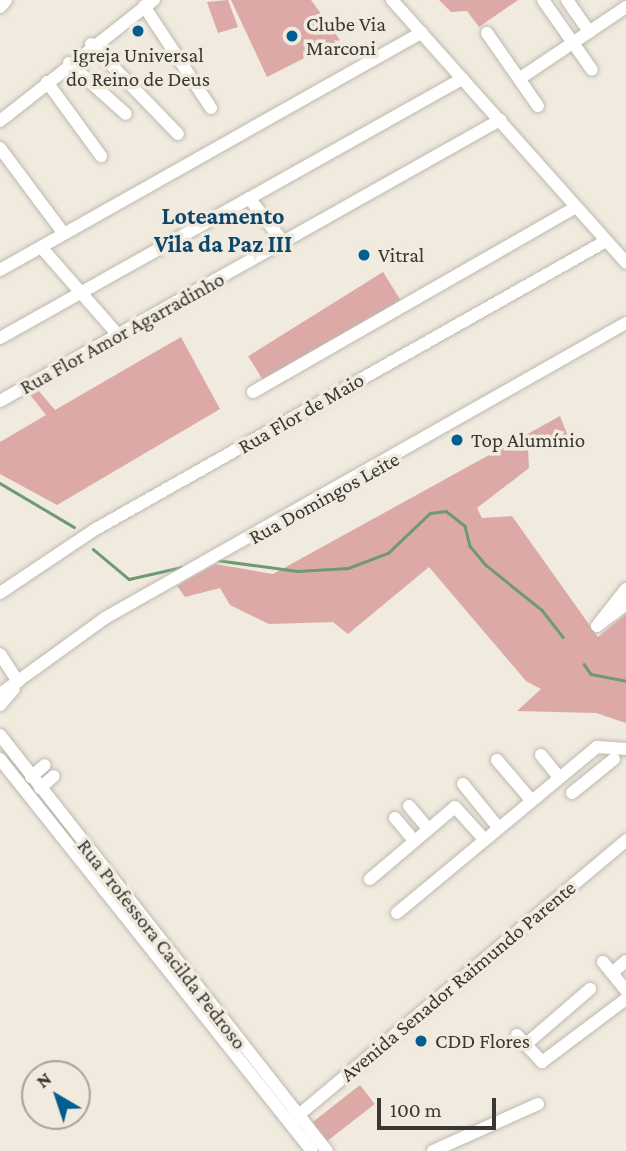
<!DOCTYPE html>
<html>
<head>
<meta charset="utf-8">
<style>
  body { margin:0 }
  #map { position:relative; width:626px; height:1151px; overflow:hidden; background:#f0eadf; font-family:"Crimson Pro",serif }
  div>[style] { position:absolute }
  [style*='--x'] { left:calc(var(--x)*1px); top:calc(var(--y)*1px); width:calc(var(--w)*1px); rotate:calc(var(--a)*1deg) }
  .green>* { inset:0; background:#dca9a7; transform-origin:0 0 }
  .stream>* { height:2.5px; margin:-1.25px; padding:0 1.25px; transform-origin:1.25px; border-radius:1.25px; background:#6d9a72 }
  .roads { filter:drop-shadow(0 0 2px #beb9af) drop-shadow(0 0 2px #beb9af) }
  .minor>* { height:12px; margin:-6px; padding:0 6px; transform-origin:6px; border-radius:6px; background:#fff }
  .dots>* { width:19px; height:19px; translate:-50% -50%; box-sizing:border-box; border:4px solid #f0eadf; border-radius:50% }
  span { translate:-50% -50%; white-space:nowrap; text-align:center; line-height:1.15; -webkit-text-stroke:7px #f0eadf; paint-order:stroke }
  .poi-label { font-size:21px; color:#393732 }
  .left { translate:0 -50%; text-align:left }
  .street-label { font-size:21px; color:#393732 }
  .quarter-label { font-size:24px; color:#0d4668; font-weight:700 }
  .north { position:absolute; left:21px; top:1060px; width:70px; height:70px; box-sizing:border-box; background:#f0eadf; border:2px solid #a7a29a; border-radius:50%; rotate:321deg; font-size:19px; font-weight:700; line-height:28px; text-align:center; color:#393732 }
  .north::after { content:''; display:block; margin:auto; width:24px; height:32px; background:#015f8f; clip-path:polygon(50% 0,100% 100%,50% 72%,0 100%) }
  .scale { position:absolute; left:377px; top:1098px; width:119px; height:32px; box-sizing:border-box; border:4px solid #393732; border-top:0; padding-left:9px; font-size:21px; line-height:24px; white-space:nowrap; color:#393732; -webkit-text-stroke:5px #f0eadf; paint-order:stroke }
</style>
</head>
<body>
<div id="map">
  <div class="green">
    <div style="clip-path:polygon(228px 0,238px 27px,218px 33px,207px 2px)"></div>
    <div style="clip-path:polygon(231px 0,311px 0,340px 40px,267px 77px)"></div>
    <div style="clip-path:polygon(439px 0,518px 0,479px 27px,467px 11px,451px 12px)"></div>
    <div style="left:383px;top:272px;width:38px;height:159px;rotate:58deg"></div>
    <div style="clip-path:polygon(181px 337px,220px 409px,57px 505px,0 474px,0 442px,46px 415px,24px 387px,32px 383px,55px 410px)"></div>
    <div style="clip-path:polygon(560px 416px,569px 439px,550px 448px,535px 442px,528px 448px,529px 468px,477px 508px,482px 518px,512px 516px,598px 637px,626px 614px,626px 723px,596px 713px,517px 711px,541px 689px,526px 681px,429px 567px,348px 634px,333px 622px,269px 624px,230px 605px,220px 588px,185px 597px,177px 586px,215px 564px,273px 574px)"></div>
    <div style="left:360px;top:1085px;width:24px;height:64px;rotate:52deg"></div>
  </div>
  <div class="stream">
    <div style="--x:0;--y:483;--w:86;--a:30.7"></div>
    <div style="--x:93;--y:549;--w:47;--a:39.8"></div>
    <div style="--x:129;--y:579;--w:54;--a:-12.8"></div>
    <div style="--x:216;--y:560;--w:82;--a:7.7"></div>
    <div style="--x:297;--y:571;--w:51;--a:-3.4"></div>
    <div style="--x:348;--y:568;--w:43;--a:-20.6"></div>
    <div style="--x:388;--y:553;--w:58;--a:-43.6"></div>
    <div style="--x:430;--y:513;--w:16;--a:-7"></div>
    <div style="--x:446;--y:511;--w:24;--a:38"></div>
    <div style="--x:465;--y:526;--w:21;--a:76"></div>
    <div style="--x:470;--y:546;--w:25;--a:50"></div>
    <div style="--x:486;--y:565;--w:72;--a:38.8"></div>
    <div style="--x:542;--y:610;--w:34;--a:52"></div>
    <div style="--x:584;--y:664;--w:12;--a:55"></div>
    <div style="--x:591;--y:674;--w:36;--a:11"></div>
  </div>
  <div class="roads">
    <div class="minor">
      <div style="--x:392;--y:0;--w:352;--a:48.3"></div>
      <div style="--x:543;--y:0;--w:85;--a:55"></div>
      <div style="--x:567;--y:0;--w:39;--a:55"></div>
      <div style="--x:144;--y:6;--w:122;--a:56.7"></div>
      <div style="--x:0;--y:7;--w:9;--a:-49"></div>
      <div style="--x:487;--y:33;--w:89;--a:55.1"></div>
      <div style="--x:91;--y:44;--w:125;--a:46"></div>
      <div style="--x:69;--y:63;--w:76;--a:41.8"></div>
      <div style="--x:519;--y:79;--w:129;--a:-33.9"></div>
      <div style="--x:47;--y:82;--w:92;--a:53.9"></div>
      <div style="--x:0;--y:121;--w:196;--a:-38.2"></div>
      <div style="--x:0;--y:148;--w:107;--a:53.3"></div>
      <div style="--x:249;--y:198;--w:57;--a:52.1"></div>
      <div style="--x:41;--y:247;--w:117;--a:48.8"></div>
      <div style="--x:0;--y:270;--w:484;--a:-29.4"></div>
      <div style="--x:0;--y:338;--w:530;--a:-29.28"></div>
      <div style="--x:253;--y:392;--w:372;--a:-29.8"></div>
      <div style="--x:0;--y:401;--w:574;--a:-29.34"></div>
      <div style="--x:0;--y:593;--w:113;--a:-33.8"></div>
      <div style="--x:94;--y:530;--w:588;--a:-29.44"></div>
      <div style="--x:597;--y:626;--w:47;--a:-51.9"></div>
      <div style="--x:597;--y:626;--w:36;--a:-37"></div>
      <div style="--x:0;--y:654;--w:33;--a:57"></div>
      <div style="--x:0;--y:694;--w:130;--a:-35.9"></div>
      <div style="--x:105;--y:618;--w:599;--a:-29.52"></div>
      <div style="--x:0;--y:705;--w:21;--a:-49"></div>
      <div style="--x:0;--y:735;--w:529;--a:51.83"></div>
      <div style="--x:541;--y:755;--w:28;--a:51"></div>
      <div style="--x:0;--y:759;--w:501;--a:51.48"></div>
      <div style="--x:497;--y:760;--w:52;--a:49.6"></div>
      <div style="--x:31;--y:777;--w:18;--a:-41"></div>
      <div style="--x:463;--y:784;--w:55;--a:50.9"></div>
      <div style="--x:40;--y:788;--w:18;--a:-41"></div>
      <div style="--x:572;--y:793;--w:54;--a:-39"></div>
      <div style="--x:409;--y:806;--w:30;--a:50"></div>
      <div style="--x:395;--y:818;--w:30;--a:50"></div>
      <div style="--x:370;--y:879;--w:111;--a:-40.3"></div>
      <div style="--x:455;--y:807;--w:43;--a:47.8"></div>
      <div style="--x:397;--y:913;--w:260;--a:-39.7"></div>
      <div style="--x:597;--y:747;--w:29;--a:4"></div>
      <div style="--x:603;--y:962;--w:36;--a:51"></div>
      <div style="--x:612;--y:973;--w:18;--a:-41"></div>
      <div style="--x:517;--y:1035;--w:37;--a:47"></div>
      <div style="--x:542;--y:1062;--w:105;--a:-36.9"></div>
      <div style="--x:525;--y:1045;--w:86;--a:-40.7"></div>
      <div style="--x:294;--y:1119;--w:434;--a:-40"></div>
      <div style="--x:433;--y:1151;--w:115;--a:-24.1"></div>
    </div>
  </div>
  <div class="dots">
    <div style="left:138px;top:31px;background:#015f8f"></div>
    <div style="left:292px;top:36px;background:#015f8f"></div>
    <div style="left:364px;top:255px;background:#015f8f"></div>
    <div style="left:457px;top:440px;background:#015f8f"></div>
    <div style="left:421px;top:1041px;background:#015f8f"></div>
  </div>
  <div class="poi-label">
    <span class="left" style="left:306px;top:36px">Clube Via<br>Marconi</span>
    <span style="left:138px;top:67px">Igreja Universal<br>do Reino de Deus</span>
    <span class="left" style="left:378px;top:255px">Vitral</span>
    <span class="left" style="left:471px;top:440px">Top Alumínio</span>
    <span class="left" style="left:435px;top:1041px">CDD Flores</span>
  </div>
  <div class="street-label">
    <span style="left:122px;top:333px;rotate:-29deg">Rua Flor Amor Agarradinho</span>
    <span style="left:301px;top:413px;rotate:-30deg">Rua Flor de Maio</span>
    <span style="left:324px;top:498px;rotate:-29deg">Rua Domingos Leite</span>
    <span style="left:162px;top:944px;rotate:52deg">Rua Professora Cacilda Pedroso</span>
    <span style="left:458px;top:981px;rotate:-40deg">Avenida Senador Raimundo Parente</span>
  </div>
  <div class="quarter-label">
    <span style="left:223px;top:230px">Loteamento<br>Vila da Paz III</span>
  </div>
  <div class="north">N</div>
  <div class="scale">100 m</div>
</div>
</body>
</html>
